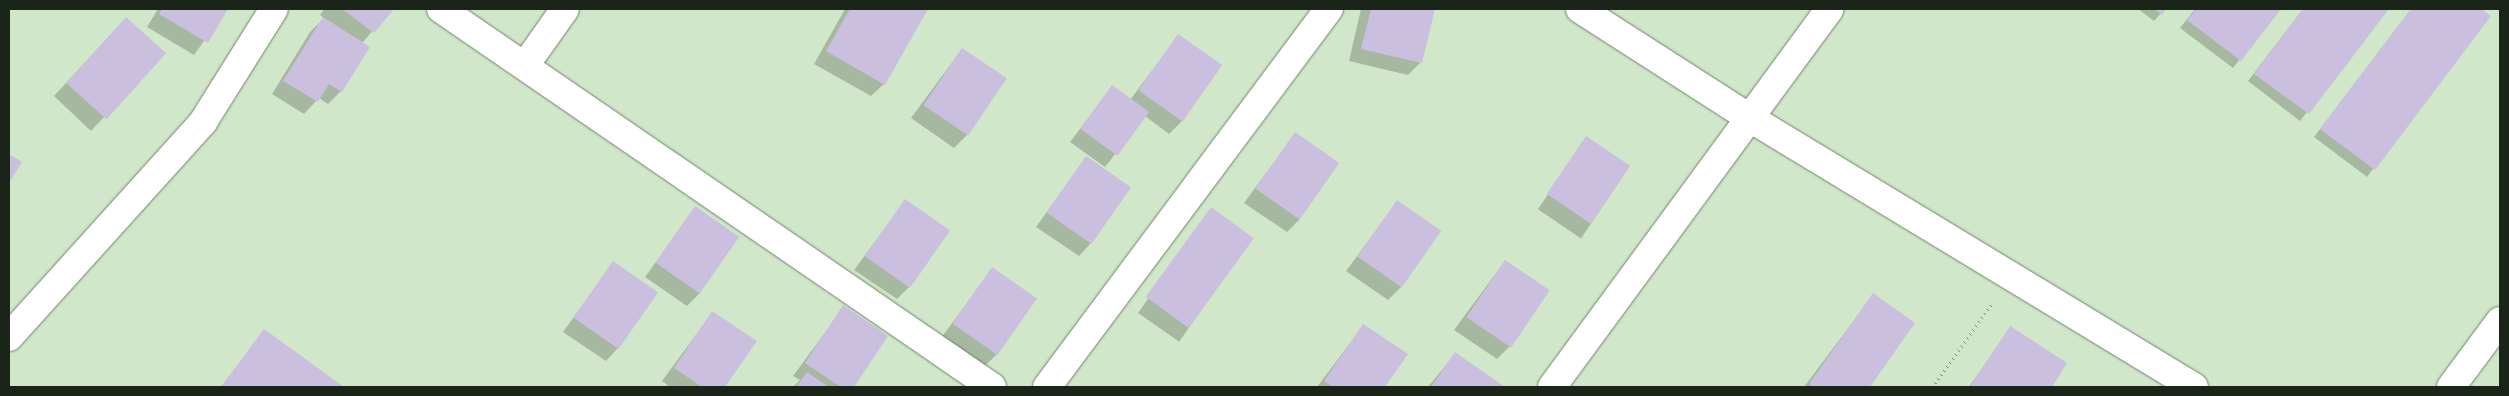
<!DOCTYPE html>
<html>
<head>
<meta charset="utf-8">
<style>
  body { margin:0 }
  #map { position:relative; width:2509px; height:396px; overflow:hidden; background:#d0e7c9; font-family:"Space Grotesk",sans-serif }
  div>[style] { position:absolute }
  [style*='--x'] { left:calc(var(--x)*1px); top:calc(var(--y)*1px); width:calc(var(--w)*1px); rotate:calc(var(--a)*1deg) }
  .shadow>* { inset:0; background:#0003; transform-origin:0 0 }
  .building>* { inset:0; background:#cabfdf; transform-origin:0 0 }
  .path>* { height:3px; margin-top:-1.5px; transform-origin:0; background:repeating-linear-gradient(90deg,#7a8a75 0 1px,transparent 0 5px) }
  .roads { filter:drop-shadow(0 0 1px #70846a) drop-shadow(0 0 1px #70846a) }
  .minor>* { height:28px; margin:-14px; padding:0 14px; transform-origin:14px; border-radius:14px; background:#fff }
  span { translate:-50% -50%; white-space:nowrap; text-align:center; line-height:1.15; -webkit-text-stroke:4px #ddf4d6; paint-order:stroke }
  .frame { position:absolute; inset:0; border:10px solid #1b2419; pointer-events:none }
</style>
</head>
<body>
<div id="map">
  <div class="shadow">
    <div style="clip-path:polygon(158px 9px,227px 9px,194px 55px,147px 27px)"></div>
    <div style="clip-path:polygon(324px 9px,392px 9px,362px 43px,341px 91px,328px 104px,319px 98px,304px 114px,272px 94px,310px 32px,324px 18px,320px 15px)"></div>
    <div style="clip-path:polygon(845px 9px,926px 9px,884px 84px,871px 96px,814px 64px)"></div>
    <div style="clip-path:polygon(1361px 9px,1433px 9px,1421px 62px,1408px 75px,1349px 61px)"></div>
    <div style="clip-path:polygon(2138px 9px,2165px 9px,2154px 21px)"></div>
    <div style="clip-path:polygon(2195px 9px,2280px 9px,2233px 68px,2180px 28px)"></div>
    <div style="clip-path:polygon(2303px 9px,2387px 9px,2300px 121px,2248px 81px)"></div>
    <div style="clip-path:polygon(2411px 9px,2479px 9px,2489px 17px,2367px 177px,2314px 137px)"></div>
    <div style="clip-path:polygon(114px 31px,164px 53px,91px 131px,54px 96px)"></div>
    <div style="clip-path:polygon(1178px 36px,1182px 121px,1169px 134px,1145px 116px,1105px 167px,1070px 142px,1112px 87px,1130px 100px)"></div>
    <div style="clip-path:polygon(962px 49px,967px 135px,954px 148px,911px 118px)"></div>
    <div style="clip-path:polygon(1295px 134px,1300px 219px,1287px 232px,1244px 203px)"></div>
    <div style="left:1586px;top:138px;width:52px;height:86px;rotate:34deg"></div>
    <div style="clip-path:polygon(1086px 158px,1091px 243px,1079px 256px,1036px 227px)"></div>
    <div style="clip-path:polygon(905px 201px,910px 286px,897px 299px,854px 270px)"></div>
    <div style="clip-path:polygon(1397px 202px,1401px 287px,1388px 300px,1346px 271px)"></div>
    <div style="clip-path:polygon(695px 208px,700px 293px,687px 306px,645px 277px)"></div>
    <div style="left:1211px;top:209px;width:50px;height:127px;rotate:35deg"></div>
    <div style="clip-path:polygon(1505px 261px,1510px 346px,1497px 359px,1454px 330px)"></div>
    <div style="clip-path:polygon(613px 263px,618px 348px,606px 361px,563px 332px)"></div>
    <div style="clip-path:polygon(992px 269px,997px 354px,984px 367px,941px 338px)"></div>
    <div style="clip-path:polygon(1873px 295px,1913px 323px,1869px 387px,1804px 387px)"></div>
    <div style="clip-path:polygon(844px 307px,887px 336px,852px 387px,793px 387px,800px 380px,793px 376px)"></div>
    <div style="clip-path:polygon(712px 313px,755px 342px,724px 387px,670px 387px,662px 381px)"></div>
    <div style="clip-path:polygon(1363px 326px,1406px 355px,1384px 387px,1317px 387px)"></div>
    <div style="clip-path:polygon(2010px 328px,2066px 363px,2050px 387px,1969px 387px)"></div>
    <div style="clip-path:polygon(265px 330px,341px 387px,221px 387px)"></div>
    <div style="clip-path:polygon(1455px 354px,1503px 387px,1428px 387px)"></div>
  </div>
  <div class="building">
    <div style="clip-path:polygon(162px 9px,228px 9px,208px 43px,159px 14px)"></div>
    <div style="clip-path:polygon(342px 9px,394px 9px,374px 33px)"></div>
    <div style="clip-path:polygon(850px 9px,928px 9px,885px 85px,826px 51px)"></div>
    <div style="clip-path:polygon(1371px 9px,1435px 9px,1422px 63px,1361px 49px)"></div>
    <div style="clip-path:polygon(2154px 9px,2166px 9px,2162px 15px)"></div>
    <div style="clip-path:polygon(2196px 9px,2281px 9px,2241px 61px,2187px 20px)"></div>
    <div style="clip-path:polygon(2303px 9px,2389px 9px,2309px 114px,2254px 74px)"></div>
    <div style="clip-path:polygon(2411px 9px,2481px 9px,2491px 16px,2375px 170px,2320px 129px)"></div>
    <div style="left:126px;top:17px;width:54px;height:89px;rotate:42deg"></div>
    <div style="clip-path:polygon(323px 17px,370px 47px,342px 92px,329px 84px,318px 102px,283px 81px)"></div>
    <div style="left:1178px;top:34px;width:54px;height:69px;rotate:35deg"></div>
    <div style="left:962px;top:48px;width:54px;height:69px;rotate:34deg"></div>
    <div style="left:1112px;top:85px;width:46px;height:54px;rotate:36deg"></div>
    <div style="left:1295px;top:132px;width:54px;height:69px;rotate:35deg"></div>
    <div style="left:1586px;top:136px;width:53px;height:70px;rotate:34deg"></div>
    <div style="clip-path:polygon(9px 154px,22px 162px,9px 183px)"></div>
    <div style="left:1086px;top:156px;width:55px;height:69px;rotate:35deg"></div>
    <div style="left:905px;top:199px;width:55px;height:70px;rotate:35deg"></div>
    <div style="left:1397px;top:200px;width:54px;height:69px;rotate:35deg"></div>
    <div style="left:695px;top:206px;width:54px;height:69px;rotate:35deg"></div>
    <div style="left:1211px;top:207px;width:53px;height:111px;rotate:36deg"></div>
    <div style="left:1505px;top:260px;width:54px;height:69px;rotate:34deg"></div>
    <div style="left:613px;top:261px;width:55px;height:69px;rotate:35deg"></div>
    <div style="left:992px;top:267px;width:55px;height:69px;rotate:35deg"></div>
    <div style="clip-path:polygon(1873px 293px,1915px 323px,1870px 387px,1813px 387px,1809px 384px)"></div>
    <div style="clip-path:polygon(843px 305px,888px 336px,854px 387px,841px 387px,805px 363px)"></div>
    <div style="clip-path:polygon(712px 311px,757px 341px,725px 387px,702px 387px,674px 368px)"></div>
    <div style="clip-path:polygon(1363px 324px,1408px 354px,1385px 387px,1333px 387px,1324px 381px)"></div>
    <div style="clip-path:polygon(2010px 326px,2067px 363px,2052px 387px,1970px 387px)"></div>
    <div style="clip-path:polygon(264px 329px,344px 387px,221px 387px)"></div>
    <div style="clip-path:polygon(1455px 352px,1505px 387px,1431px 387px)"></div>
    <div style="clip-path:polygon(807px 372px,829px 387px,796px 387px)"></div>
  </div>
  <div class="path">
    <div style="--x:1932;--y:387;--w:102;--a:-54.1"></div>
  </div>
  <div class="roads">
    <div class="minor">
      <div style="--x:441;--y:9;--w:668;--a:34.45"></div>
      <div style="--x:1580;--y:9;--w:202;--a:32.7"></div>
      <div style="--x:1750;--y:118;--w:519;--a:31.21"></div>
      <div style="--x:526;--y:64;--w:67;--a:-54.7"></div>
      <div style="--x:9;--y:337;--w:290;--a:-47.9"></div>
      <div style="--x:203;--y:122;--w:133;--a:-57.9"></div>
      <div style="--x:1047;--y:387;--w:472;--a:-53.3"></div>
      <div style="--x:1552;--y:387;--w:469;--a:-53.7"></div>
      <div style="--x:2451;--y:387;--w:82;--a:-53.4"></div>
    </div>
  </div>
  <div class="frame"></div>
</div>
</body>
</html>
